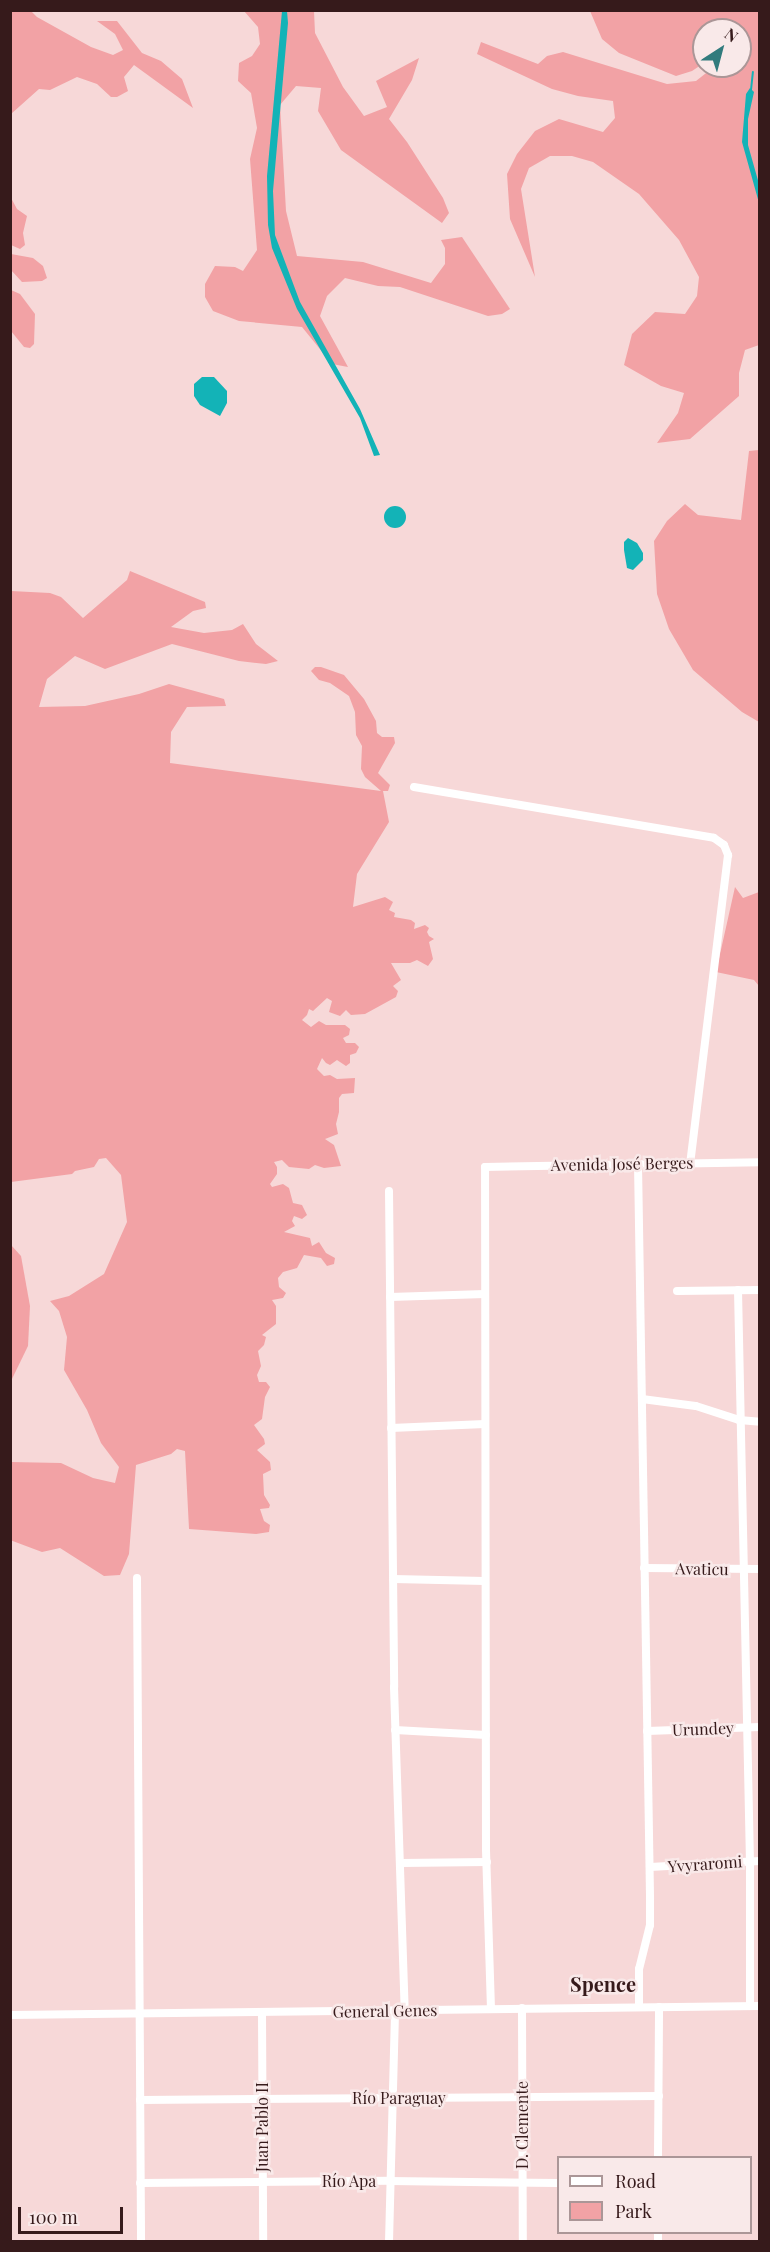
<!DOCTYPE html>
<html>
<head>
<meta charset="utf-8">
<style>
  body { margin:0 }
  #map { position:relative; width:770px; height:2252px; overflow:hidden; background:#f7d8d8; font-family:"Playfair Display",serif }
  div>[style] { position:absolute }
  [style*='--x'] { left:calc(var(--x)*1px); top:calc(var(--y)*1px); width:calc(var(--w)*1px); rotate:calc(var(--a)*1deg) }
  .green>* { inset:0; background:#f2a2a5 }
  .water>* { inset:0; background:#13b3b7 }
  .round { border-radius:50% }
  .stream>* { height:2px; margin:-1px; padding:0 1px; transform-origin:1px; border-radius:1px; background:#13b3b7 }
  .minor>* { height:8px; margin:-4px; padding:0 4px; transform-origin:4px; border-radius:4px; background:#fff }
  span { translate:-50% -50%; white-space:nowrap; text-align:center; line-height:1.15; -webkit-text-stroke:5px #f9e9e9; paint-order:stroke }
  .street-label { font-size:16px; color:#361a1b }
  .quarter-label { font-size:20px; color:#361a1b; font-weight:700 }
  .frame { position:absolute; inset:0; border:12px solid #361a1b; pointer-events:none }
  .legend { position:absolute; left:557px; top:2156px; width:195px; height:78px; box-sizing:border-box; background:#f9e9e9; border:2px solid #ab9697; margin:0; padding:8px 10px; list-style:none; font-size:18px; color:#361a1b }
  .legend li { display:flex; align-items:center; gap:12px; height:30px }
  .legend b { width:30px; border:2px solid #ab9697 }
  .north { position:absolute; left:692px; top:18px; width:60px; height:60px; box-sizing:border-box; background:#f9e9e9; border:2px solid #ab9697; border-radius:50%; rotate:36deg; font-size:16px; font-weight:700; line-height:24px; text-align:center; color:#361a1b }
  .north::after { content:''; display:block; margin:auto; width:21px; height:27px; background:#327b7d; clip-path:polygon(50% 0,100% 100%,50% 72%,0 100%) }
  .scale { position:absolute; left:18px; top:2207px; width:105px; height:27px; box-sizing:border-box; border:3px solid #361a1b; border-top:0; padding-left:8px; font-size:18px; line-height:21px; white-space:nowrap; color:#361a1b; -webkit-text-stroke:4px #f9e9e9; paint-order:stroke }
</style>
</head>
<body>
<div id="map">
  <div class="green">
    <div style="clip-path:polygon(11px 10px,31px 11px,37px 17px,91px 47px,113px 55px,123px 50px,115px 34px,97px 21px,117px 21px,142px 53px,161px 61px,182px 79px,193px 108px,134px 65px,124px 77px,128px 91px,117px 97px,111px 97px,97px 84px,77px 77px,50px 90px,39px 89px,11px 114px)"></div>
    <div style="clip-path:polygon(244px 11px,314px 11px,315px 33px,343px 87px,364px 116px,387px 107px,376px 81px,419px 58px,412px 80px,389px 119px,407px 142px,443px 198px,449px 213px,442px 223px,341px 150px,318px 111px,321px 88px,296px 86px,280px 105px,286px 211px,297px 256px,363px 262px,431px 283px,445px 264px,445px 248px,441px 240px,462px 237px,510px 309px,502px 314px,488px 316px,400px 287px,378px 286px,345px 278px,327px 296px,320px 316px,348px 367px,332px 364px,302px 327px,239px 321px,213px 311px,205px 297px,205px 284px,215px 266px,235px 267px,243px 271px,257px 250px,250px 159px,257px 128px,251px 93px,238px 81px,239px 63px,252px 56px,260px 44px,258px 27px)"></div>
    <div style="clip-path:polygon(590px 11px,759px 11px,759px 345px,745px 350px,739px 373px,739px 396px,690px 439px,657px 443px,678px 413px,684px 393px,661px 386px,624px 365px,632px 334px,655px 312px,685px 314px,697px 296px,699px 277px,679px 240px,639px 194px,593px 162px,572px 156px,550px 156px,529px 168px,521px 189px,535px 277px,510px 219px,507px 174px,517px 154px,535px 131px,559px 119px,603px 132px,615px 118px,613px 101px,578px 96px,552px 89px,477px 54px,481px 42px,538px 64px,547px 56px,563px 52px,667px 84px,696px 81px,715px 66px,740px 66px,740px 30px,704px 30px,704px 63px,692px 71px,676px 76px,619px 53px,602px 39px)"></div>
    <div style="clip-path:polygon(10px 196px,17px 209px,27px 216px,23px 233px,25px 245px,20px 249px,11px 245px)"></div>
    <div style="clip-path:polygon(11px 254px,33px 258px,43px 266px,47px 278px,42px 281px,22px 282px,11px 270px)"></div>
    <div style="clip-path:polygon(11px 290px,20px 294px,35px 314px,34px 344px,30px 348px,24px 347px,11px 331px)"></div>
    <div style="clip-path:polygon(759px 450px,760px 450px,759px 722px,742px 712px,693px 670px,669px 629px,657px 594px,654px 541px,667px 521px,685px 504px,698px 515px,741px 520px,749px 451px)"></div>
    <div style="clip-path:polygon(130px 571px,205px 602px,206px 608px,193px 611px,171px 627px,204px 633px,232px 630px,243px 624px,256px 644px,278px 661px,266px 664px,239px 661px,172px 644px,105px 669px,75px 656px,47px 679px,39px 707px,85px 706px,139px 694px,169px 684px,224px 699px,226px 706px,187px 707px,171px 732px,170px 763px,381px 791px,365px 777px,361px 769px,362px 746px,356px 735px,355px 712px,349px 696px,330px 683px,319px 680px,311px 671px,315px 667px,321px 667px,344px 675px,364px 699px,376px 721px,377px 733px,382px 737px,394px 737px,395px 743px,378px 773px,390px 785px,388px 791px,383px 791px,389px 822px,357px 874px,353px 907px,385px 897px,393px 902px,389px 910px,395px 913px,394px 917px,411px 920px,415px 923px,414px 929px,425px 925px,429px 928px,427px 932px,429px 936px,434px 939px,429px 942px,433px 959px,428px 966px,417px 960px,410px 963px,391px 963px,401px 980px,393px 986px,398px 991px,396px 997px,365px 1014px,351px 1015px,346px 1010px,340px 1016px,329px 1012px,332px 1001px,327px 998px,313px 1011px,309px 1009px,307px 1015px,302px 1020px,311px 1027px,319px 1021px,326px 1025px,345px 1025px,350px 1029px,349px 1035px,343px 1038px,346px 1043px,355px 1043px,359px 1047px,356px 1053px,350px 1055px,350px 1063px,346px 1066px,337px 1060px,330px 1065px,326px 1063px,322px 1058px,317px 1069px,324px 1076px,330px 1075px,337px 1079px,355px 1078px,354px 1093px,342px 1094px,339px 1098px,339px 1112px,336px 1124px,338px 1134px,325px 1139px,334px 1145px,341px 1166px,324px 1168px,315px 1165px,309px 1169px,289px 1167px,282px 1160px,274px 1162px,277px 1167px,277px 1174px,270px 1184px,272px 1187px,283px 1184px,289px 1188px,293px 1203px,302px 1205px,307px 1215px,302px 1219px,294px 1216px,292px 1221px,295px 1226px,284px 1232px,310px 1238px,312px 1246px,319px 1242px,326px 1253px,335px 1258px,334px 1264px,327px 1266px,321px 1258px,304px 1255px,297px 1268px,283px 1272px,278px 1278px,279px 1287px,286px 1293px,283px 1298px,272px 1300px,276px 1306px,276px 1324px,262px 1335px,266px 1337px,264px 1345px,258px 1351px,261px 1366px,257px 1375px,259px 1382px,266px 1382px,270px 1387px,265px 1397px,262px 1419px,254px 1425px,264px 1439px,265px 1444px,257px 1450px,270px 1462px,271px 1470px,263px 1474px,264px 1495px,270px 1505px,269px 1508px,260px 1509px,264px 1521px,270px 1525px,269px 1532px,256px 1534px,189px 1529px,185px 1451px,177px 1449px,171px 1454px,136px 1465px,129px 1554px,120px 1575px,104px 1576px,60px 1548px,42px 1552px,10px 1540px,11px 1462px,61px 1463px,93px 1478px,115px 1483px,119px 1467px,101px 1443px,87px 1410px,64px 1370px,67px 1337px,59px 1311px,50px 1301px,69px 1296px,104px 1274px,127px 1222px,121px 1175px,106px 1158px,99px 1159px,94px 1167px,75px 1171px,72px 1174px,11px 1182px,11px 591px,50px 593px,61px 597px,83px 618px,127px 580px)"></div>
    <div style="clip-path:polygon(735px 887px,743px 898px,759px 892px,759px 986px,754px 980px,716px 972px)"></div>
    <div style="clip-path:polygon(11px 1245px,21px 1256px,30px 1306px,28px 1346px,11px 1381px)"></div>
  </div>
  <div class="water">
    <div style="clip-path:polygon(282px 11px,287px 11px,288px 23px,273px 191px,275px 235px,300px 302px,360px 409px,380px 455px,374px 456px,360px 418px,297px 309px,272px 248px,268px 225px,267px 176px)"></div>
    <div style="clip-path:polygon(750px 88px,754px 92px,748px 119px,748px 145px,759px 184px,759px 203px,742px 142px,746px 94px)"></div>
    <div style="clip-path:polygon(202px 377px,214px 377px,227px 391px,227px 403px,220px 416px,200px 405px,194px 396px,194px 384px)"></div>
    <div class="round" style="left:384px;top:506px;width:22px;height:22px"></div>
    <div style="clip-path:polygon(628px 538px,637px 543px,643px 553px,643px 560px,633px 570px,627px 568px,624px 550px,624px 542px)"></div>
  </div>
  <div class="stream">
    <div style="--x:751;--y:90;--w:18;--a:-84"></div>
  </div>
  <div class="minor">
    <div style="--x:414;--y:787;--w:304;--a:9.6"></div>
    <div style="--x:714;--y:838;--w:12;--a:35"></div>
    <div style="--x:724;--y:845;--w:11;--a:68"></div>
    <div style="--x:728;--y:855;--w:310;--a:97"></div>
    <div style="--x:638;--y:1164;--w:735;--a:89.06"></div>
    <div style="--x:650;--y:1899;--w:26;--a:90"></div>
    <div style="--x:650;--y:1925;--w:45;--a:104"></div>
    <div style="--x:639;--y:1969;--w:38;--a:90"></div>
    <div style="--x:389;--y:1191;--w:496;--a:89.4"></div>
    <div style="--x:394;--y:1687;--w:324;--a:88.1"></div>
    <div style="--x:738;--y:1290;--w:571;--a:88.8"></div>
    <div style="--x:750;--y:1861;--w:145;--a:90"></div>
    <div style="--x:677;--y:1291;--w:83;--a:-0.7"></div>
    <div style="--x:390;--y:1297;--w:95;--a:-1.8"></div>
    <div style="--x:642;--y:1399;--w:54;--a:7.4"></div>
    <div style="--x:696;--y:1406;--w:45;--a:18"></div>
    <div style="--x:739;--y:1420;--w:21;--a:5"></div>
    <div style="--x:391;--y:1428;--w:94;--a:-2.4"></div>
    <div style="--x:644;--y:1568;--w:116;--a:0.5"></div>
    <div style="--x:137;--y:1578;--w:664;--a:89.65"></div>
    <div style="--x:393;--y:1579;--w:92;--a:1.2"></div>
    <div style="--x:395;--y:1730;--w:91;--a:3.1"></div>
    <div style="--x:647;--y:1731;--w:113;--a:-2"></div>
    <div style="--x:401;--y:1863;--w:86;--a:-0.7"></div>
    <div style="--x:650;--y:1867;--w:110;--a:-3.1"></div>
    <div style="--x:522;--y:2008;--w:234;--a:89.8"></div>
    <div style="--x:491;--y:2009;--w:160;--a:-91.8"></div>
    <div style="--x:486;--y:1849;--w:682;--a:-90.08"></div>
    <div style="--x:485;--y:1167;--w:275;--a:-1"></div>
    <div style="--x:262;--y:2013;--w:229;--a:89.7"></div>
    <div style="--x:10;--y:2015;--w:750;--a:-0.69"></div>
    <div style="--x:140;--y:2100;--w:519;--a:-0.44"></div>
    <div style="--x:658;--y:2158;--w:151;--a:-89.6"></div>
    <div style="--x:140;--y:2183;--w:249;--a:-0.5"></div>
    <div style="--x:389;--y:2181;--w:169;--a:0.7"></div>
    <div style="--x:389;--y:2242;--w:231;--a:-88.5"></div>
    <div style="--x:658;--y:2242;--w:10;--a:-90"></div>
  </div>
  <div class="street-label">
    <span style="left:622px;top:1164px;rotate:-1deg">Avenida José Berges</span>
    <span style="left:702px;top:1569px;rotate:1deg">Avaticu</span>
    <span style="left:703px;top:1729px;rotate:-2deg">Urundey</span>
    <span style="left:705px;top:1864px;rotate:-4deg">Yvyraromi</span>
    <span style="left:385px;top:2011px;rotate:-1deg">General Genes</span>
    <span style="left:399px;top:2098px">Río Paraguay</span>
    <span style="left:522px;top:2125px;rotate:-90deg">D. Clemente</span>
    <span style="left:262px;top:2127px;rotate:-90deg">Juan Pablo II</span>
    <span style="left:349px;top:2181px">Río Apa</span>
  </div>
  <div class="quarter-label">
    <span style="left:603px;top:1983px">Spence</span>
  </div>
  <div class="frame"></div>
  <ul class="legend">
  <li><b style="height:8px;background:#fff"></b>Road</li>
  <li><b style="height:16px;background:#f2a2a5"></b>Park</li>
  </ul>
  <div class="north">N</div>
  <div class="scale">100 m</div>
</div>
</body>
</html>
